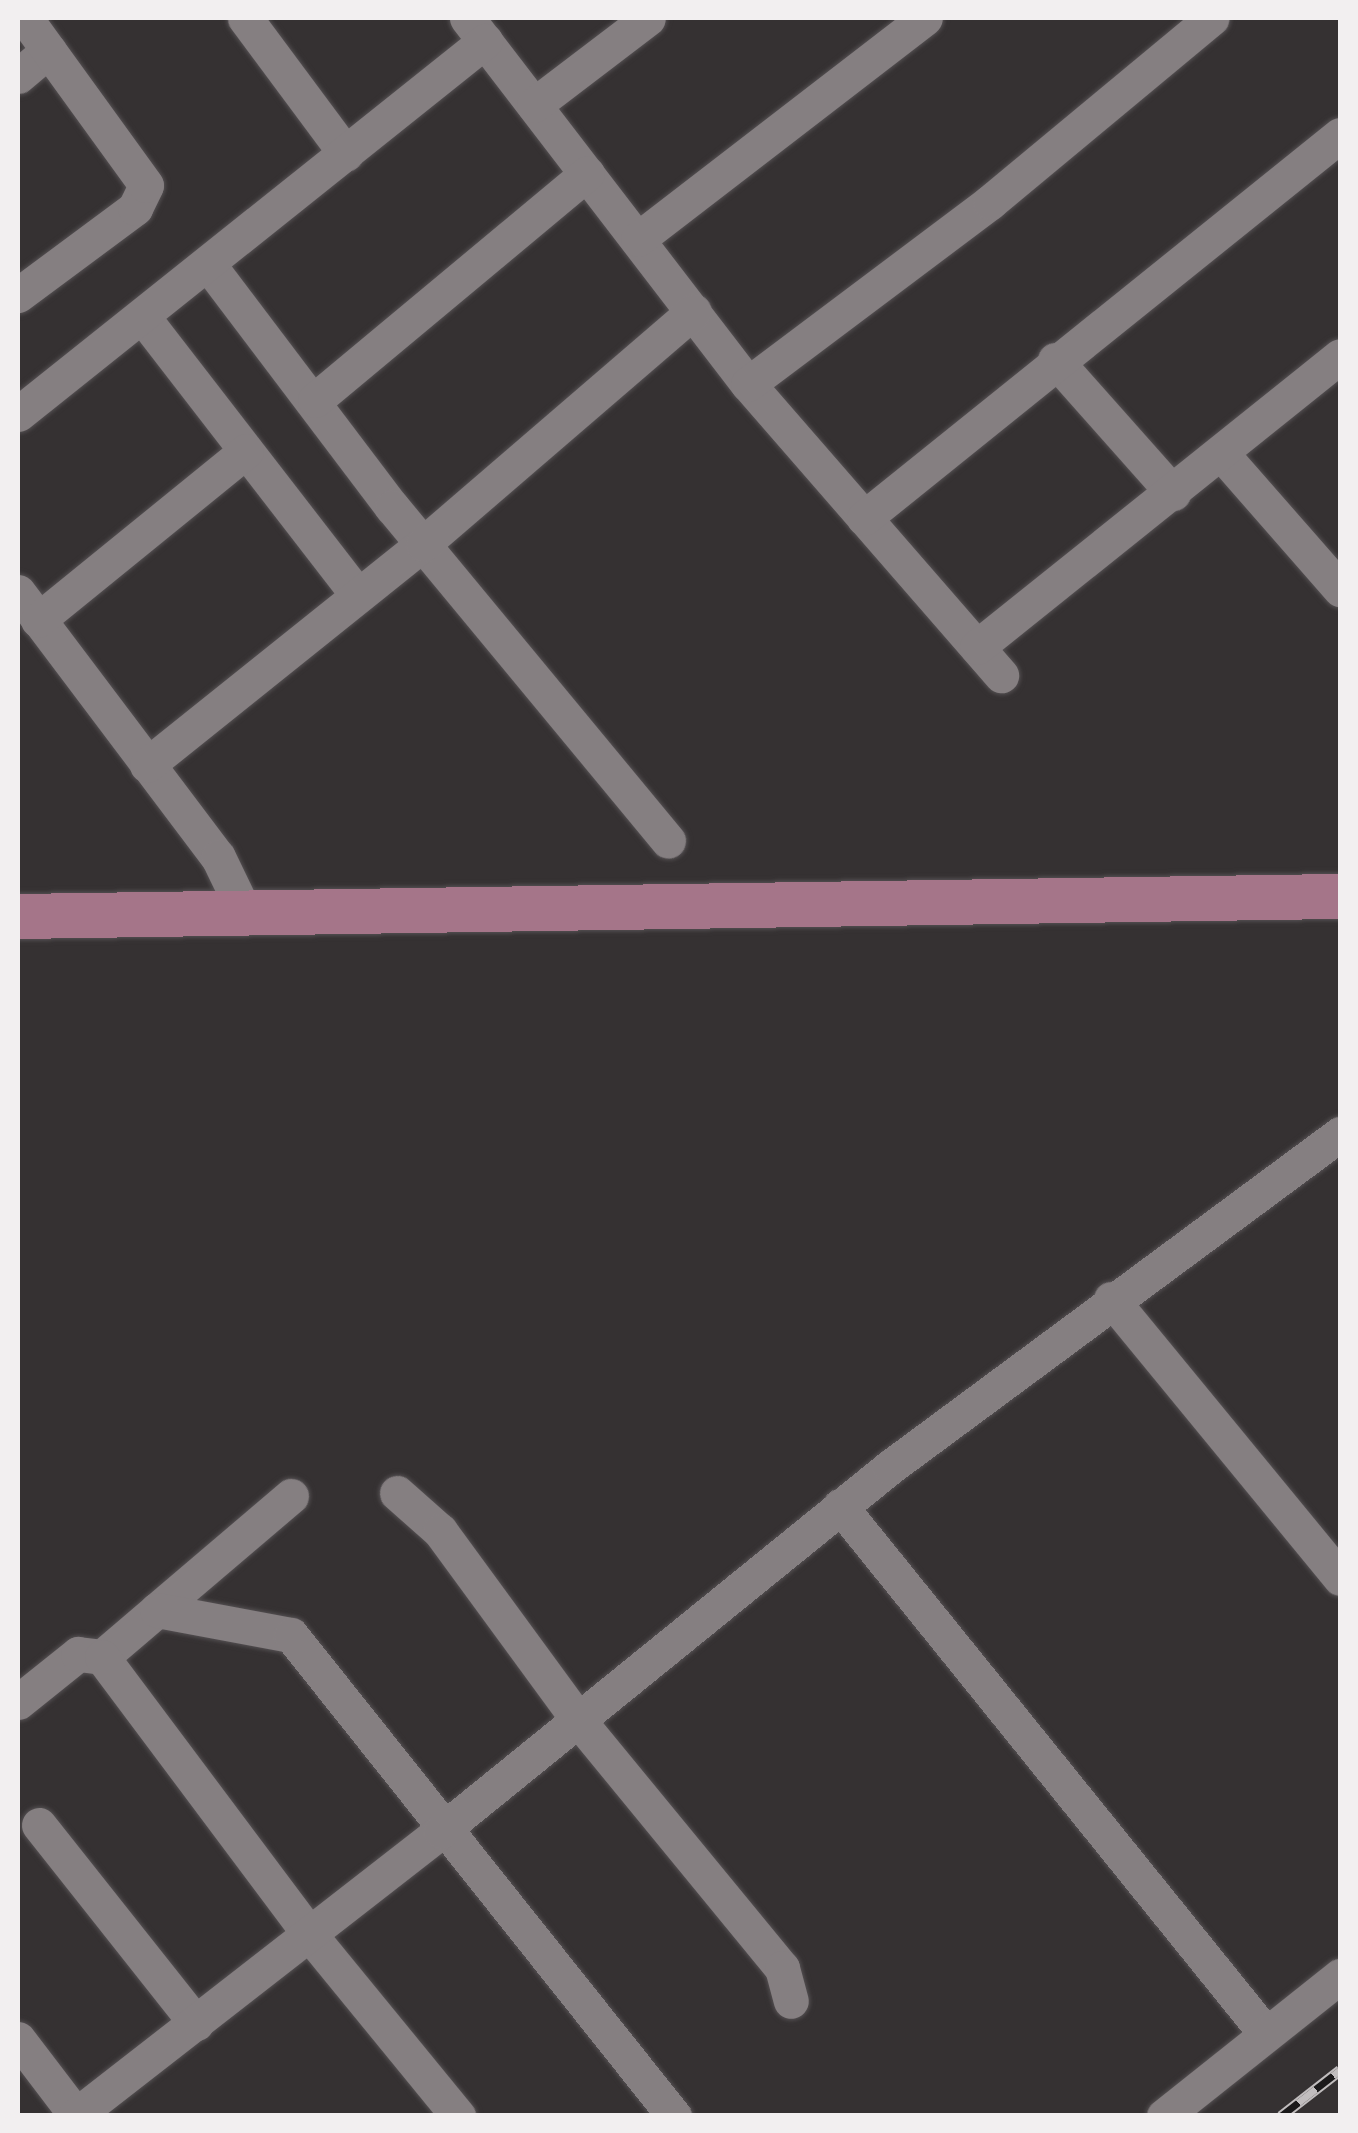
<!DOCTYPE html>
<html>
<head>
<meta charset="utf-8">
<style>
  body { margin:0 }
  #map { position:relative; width:1358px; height:2133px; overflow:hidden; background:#353132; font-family:Lora,serif }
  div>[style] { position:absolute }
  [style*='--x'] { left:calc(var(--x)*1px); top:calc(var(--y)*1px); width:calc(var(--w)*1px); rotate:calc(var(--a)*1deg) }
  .roads { filter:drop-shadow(0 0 2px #545052) drop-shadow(0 0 2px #545052) }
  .minor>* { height:35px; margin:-17.5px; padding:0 17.5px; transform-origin:17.5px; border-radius:17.5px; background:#857f81 }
  .major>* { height:45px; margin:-22.5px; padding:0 22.5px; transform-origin:22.5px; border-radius:22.5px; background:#a57589 }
  .rail>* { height:11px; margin-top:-5.5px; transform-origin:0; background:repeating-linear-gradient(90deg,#1b191a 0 22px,#c1bdbe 0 44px); box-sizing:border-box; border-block:2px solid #c1bdbe }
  span { translate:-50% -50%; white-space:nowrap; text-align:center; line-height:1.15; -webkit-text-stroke:9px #1b191a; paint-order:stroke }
  .frame { position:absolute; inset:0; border:20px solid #f2eff0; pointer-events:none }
</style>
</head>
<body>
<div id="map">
  <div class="roads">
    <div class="minor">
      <div style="--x:245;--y:18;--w:169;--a:53.4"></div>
      <div style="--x:467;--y:18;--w:461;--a:52.5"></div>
      <div style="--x:748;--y:384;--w:386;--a:49"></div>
      <div style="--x:18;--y:76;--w:40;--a:-40"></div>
      <div style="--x:534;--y:105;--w:143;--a:-37.3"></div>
      <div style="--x:638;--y:239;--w:362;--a:-37.6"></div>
      <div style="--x:208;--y:264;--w:305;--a:52.9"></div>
      <div style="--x:392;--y:507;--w:433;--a:50.4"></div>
      <div style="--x:18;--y:295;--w:146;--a:-36.6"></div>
      <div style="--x:135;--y:208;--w:25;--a:-64"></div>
      <div style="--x:146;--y:185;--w:206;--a:-125.9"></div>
      <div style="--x:142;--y:316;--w:353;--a:52.3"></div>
      <div style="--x:1055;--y:360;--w:178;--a:48.4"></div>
      <div style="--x:748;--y:384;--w:303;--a:-36.9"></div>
      <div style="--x:990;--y:202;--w:288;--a:-39.7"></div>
      <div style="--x:315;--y:400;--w:354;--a:-39.8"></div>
      <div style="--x:18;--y:414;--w:598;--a:-38.61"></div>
      <div style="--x:1221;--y:453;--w:181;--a:48.8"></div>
      <div style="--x:864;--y:518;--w:611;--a:-38.82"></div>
      <div style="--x:18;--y:592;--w:332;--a:53"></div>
      <div style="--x:218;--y:857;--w:62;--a:64.3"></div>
      <div style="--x:38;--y:620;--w:268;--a:-39.1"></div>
      <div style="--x:977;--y:647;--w:465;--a:-38.7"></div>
      <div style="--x:147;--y:765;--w:354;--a:-38.7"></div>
      <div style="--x:423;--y:544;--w:357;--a:-40.7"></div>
      <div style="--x:1111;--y:1299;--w:361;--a:50.6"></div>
      <div style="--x:397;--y:1493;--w:57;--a:41.5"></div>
      <div style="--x:440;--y:1531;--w:235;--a:53.8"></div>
      <div style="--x:579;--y:1721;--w:320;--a:50.6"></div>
      <div style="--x:782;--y:1968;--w:34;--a:75"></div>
      <div style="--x:840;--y:1506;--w:678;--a:51.1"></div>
      <div style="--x:157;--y:1610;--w:176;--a:-40.4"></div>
      <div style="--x:102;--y:1657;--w:72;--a:-40.5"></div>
      <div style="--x:157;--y:1610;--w:136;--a:10.6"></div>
      <div style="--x:291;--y:1635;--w:615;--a:51.47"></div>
      <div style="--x:18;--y:1702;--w:77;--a:-38.7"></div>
      <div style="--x:78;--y:1654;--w:24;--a:7"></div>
      <div style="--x:102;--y:1657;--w:347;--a:53.2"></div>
      <div style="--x:310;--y:1935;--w:234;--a:50.7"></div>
      <div style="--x:39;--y:1825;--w:253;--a:51.6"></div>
      <div style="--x:18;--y:2039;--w:96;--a:52.7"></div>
      <div style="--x:75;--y:2116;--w:464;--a:-37.9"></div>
      <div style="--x:441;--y:1831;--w:578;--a:-39.03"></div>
      <div style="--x:890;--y:1467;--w:560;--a:-36.5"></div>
      <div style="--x:1164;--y:2116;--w:225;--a:-38.5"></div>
    </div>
    <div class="major">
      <div style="--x:18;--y:916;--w:1322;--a:-0.87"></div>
    </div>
  </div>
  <div class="rail">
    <div style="--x:1281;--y:2116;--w:75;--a:-37.9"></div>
  </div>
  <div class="frame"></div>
</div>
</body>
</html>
